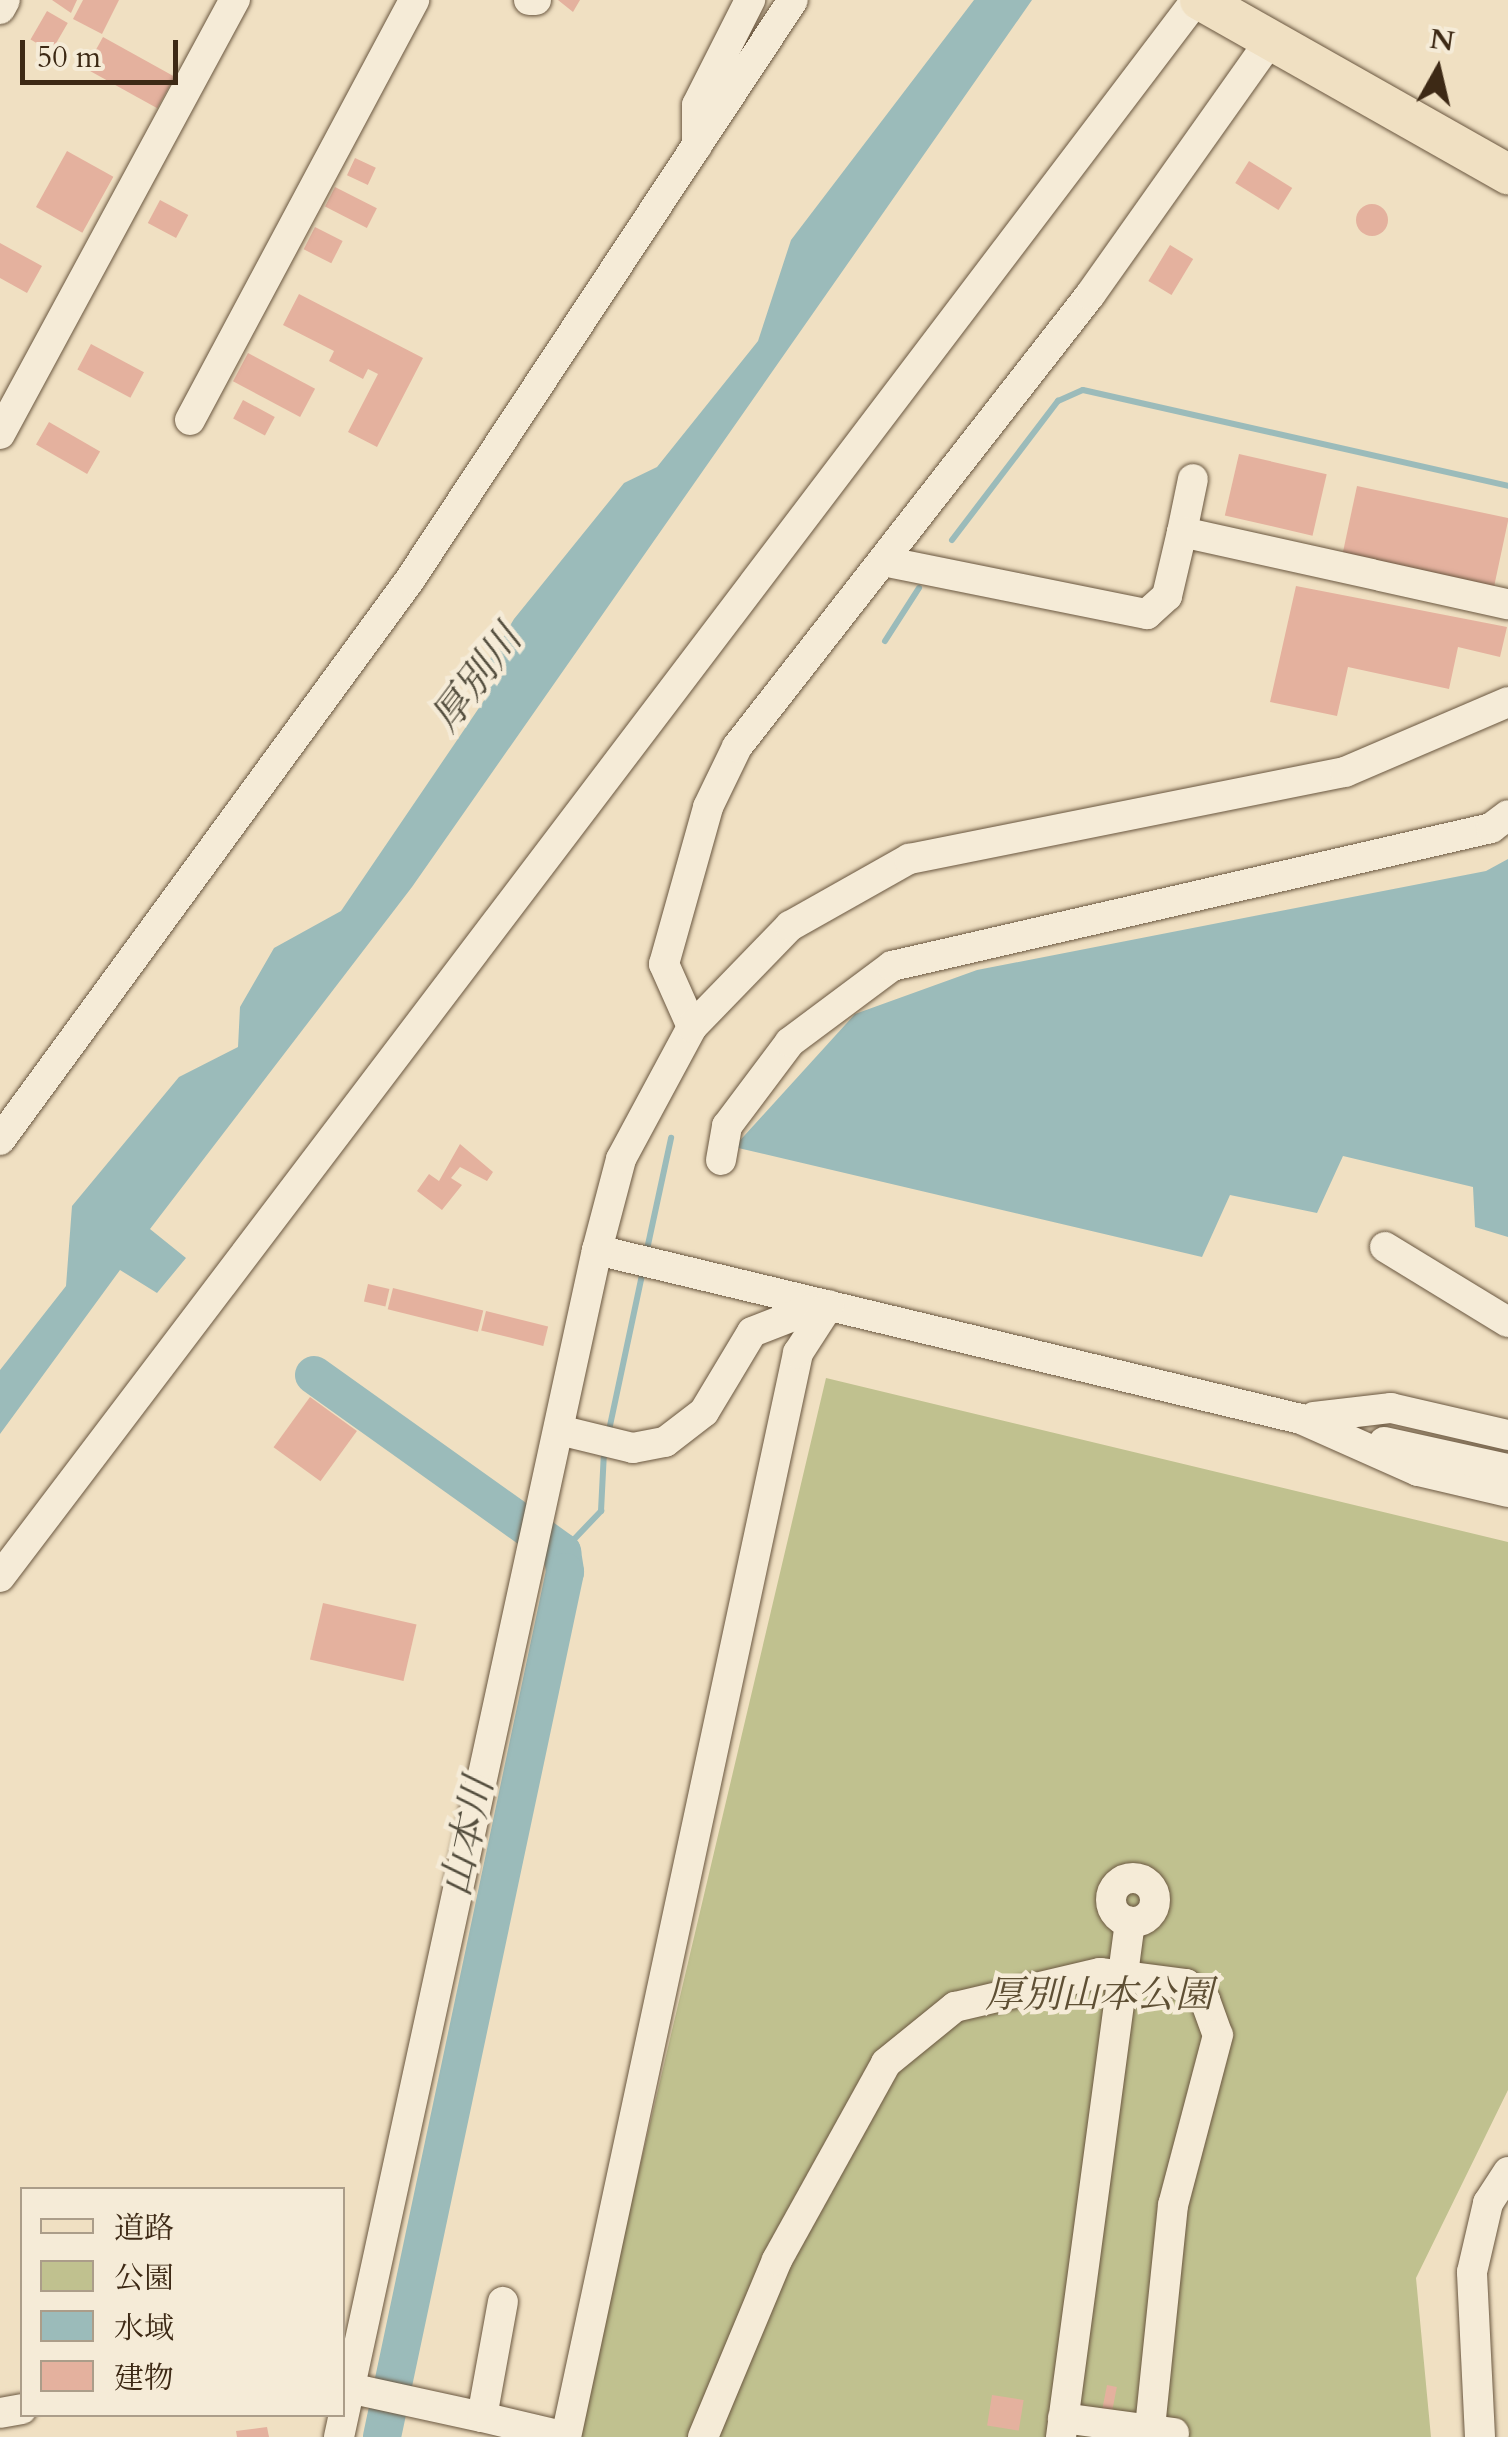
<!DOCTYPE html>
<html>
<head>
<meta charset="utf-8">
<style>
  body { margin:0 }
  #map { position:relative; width:1508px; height:2437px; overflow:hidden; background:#f0e0c2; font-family:Cardo,"Noto Serif JP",serif }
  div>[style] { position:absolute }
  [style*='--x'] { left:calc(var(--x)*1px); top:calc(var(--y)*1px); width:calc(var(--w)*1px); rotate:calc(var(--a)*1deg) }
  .green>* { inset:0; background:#c0c18f }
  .water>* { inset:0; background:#9bbbba }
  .stream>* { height:6px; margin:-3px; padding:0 3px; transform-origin:3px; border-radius:3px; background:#9bbbba }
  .river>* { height:38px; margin:-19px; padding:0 19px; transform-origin:19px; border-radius:19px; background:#9bbbba }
  .building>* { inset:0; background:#e4b19e; transform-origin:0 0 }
  .round { border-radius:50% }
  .roads { filter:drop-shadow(0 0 2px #6a5740) drop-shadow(0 0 2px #6a5740) }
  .minor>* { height:30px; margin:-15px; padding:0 15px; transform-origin:15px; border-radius:15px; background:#f5ebd7 }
  .minor>.ring { margin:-15px; padding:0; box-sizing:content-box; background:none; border:30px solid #f5ebd7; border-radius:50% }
  .major>* { height:40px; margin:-20px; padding:0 20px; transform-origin:20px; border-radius:20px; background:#f0e0c2 }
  span { translate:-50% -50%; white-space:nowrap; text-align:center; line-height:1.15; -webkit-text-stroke:9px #f5ebd7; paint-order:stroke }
  .park-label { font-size:38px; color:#5e4f34; font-style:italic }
  .water-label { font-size:40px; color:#544e3e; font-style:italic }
  .legend { position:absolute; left:20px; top:2187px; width:325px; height:230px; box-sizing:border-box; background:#f5ebd7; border:2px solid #ab9d89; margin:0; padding:12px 18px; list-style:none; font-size:30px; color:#3d2915 }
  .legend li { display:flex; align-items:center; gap:20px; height:50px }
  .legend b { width:50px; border:2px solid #ab9d89 }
  .north { position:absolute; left:1388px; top:20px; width:100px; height:100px; -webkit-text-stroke:8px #f5ebd7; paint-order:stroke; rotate:8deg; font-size:28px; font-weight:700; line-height:40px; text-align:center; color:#3d2915 }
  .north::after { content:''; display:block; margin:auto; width:35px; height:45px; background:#3d2915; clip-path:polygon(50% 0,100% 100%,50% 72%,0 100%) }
  .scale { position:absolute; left:20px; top:40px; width:158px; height:45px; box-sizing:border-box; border:5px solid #3d2915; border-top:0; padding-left:12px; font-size:30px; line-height:35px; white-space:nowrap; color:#3d2915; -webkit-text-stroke:8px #f5ebd7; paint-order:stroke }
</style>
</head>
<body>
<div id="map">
  <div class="green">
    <div style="clip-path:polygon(826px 1378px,1508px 1542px,1508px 2090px,1416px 2278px,1431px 2437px,576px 2437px)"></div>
  </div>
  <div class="water">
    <div style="clip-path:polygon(974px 0,1032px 0,412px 887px,150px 1229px,186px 1258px,157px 1293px,120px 1270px,0 1434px,0 1370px,66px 1286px,72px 1206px,179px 1077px,238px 1047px,240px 1007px,274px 948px,341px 911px,485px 699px,481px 674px,514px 619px,624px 483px,657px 467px,758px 341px,791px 240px)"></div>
    <div style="clip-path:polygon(1508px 859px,1508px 1237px,1475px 1227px,1473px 1187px,1343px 1156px,1317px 1213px,1230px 1195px,1202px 1257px,734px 1147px,855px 1014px,977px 970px,1486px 871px)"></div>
  </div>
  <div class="stream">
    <div style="--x:952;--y:540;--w:175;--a:-52.7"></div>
    <div style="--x:1058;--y:401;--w:27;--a:-24"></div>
    <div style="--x:1083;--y:390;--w:436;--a:12.7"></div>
    <div style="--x:885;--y:641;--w:63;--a:-57.3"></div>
    <div style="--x:646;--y:1254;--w:119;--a:-77.8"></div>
    <div style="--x:608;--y:1435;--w:168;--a:-78"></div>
    <div style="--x:562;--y:1552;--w:57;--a:-46.4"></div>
    <div style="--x:601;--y:1511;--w:59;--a:-87.1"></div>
  </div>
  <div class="river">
    <div style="--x:314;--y:1375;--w:305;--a:35.5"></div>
    <div style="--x:562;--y:1552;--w:20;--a:81"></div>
    <div style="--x:565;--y:1572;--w:884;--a:101.95"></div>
  </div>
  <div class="building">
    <div style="clip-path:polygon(52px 0,77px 0,71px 13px)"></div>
    <div style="clip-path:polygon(83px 0,119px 0,102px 34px,73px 19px)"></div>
    <div style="clip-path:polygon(558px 0,580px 0,573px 12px)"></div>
    <div style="left:47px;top:11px;width:24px;height:33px;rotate:30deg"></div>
    <div style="left:103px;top:37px;width:82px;height:36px;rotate:29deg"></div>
    <div style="left:67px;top:151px;width:53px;height:64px;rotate:29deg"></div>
    <div style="left:355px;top:158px;width:23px;height:19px;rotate:25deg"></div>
    <div style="left:1249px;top:161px;width:51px;height:26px;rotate:32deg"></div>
    <div style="left:335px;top:187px;width:47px;height:22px;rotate:27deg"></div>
    <div style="left:160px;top:200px;width:32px;height:26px;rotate:28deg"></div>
    <div class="round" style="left:1356px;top:204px;width:32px;height:32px"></div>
    <div style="left:315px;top:227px;width:31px;height:25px;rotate:27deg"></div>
    <div style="clip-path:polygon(0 243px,42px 266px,27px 293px,0 278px)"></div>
    <div style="left:1170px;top:245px;width:27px;height:42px;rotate:31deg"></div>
    <div style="clip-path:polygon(299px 294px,423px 358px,377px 447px,348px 432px,378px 374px,368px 369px,363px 379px,329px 361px,334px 351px,283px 325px)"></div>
    <div style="left:91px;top:344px;width:60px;height:29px;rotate:28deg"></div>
    <div style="left:248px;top:353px;width:76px;height:32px;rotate:28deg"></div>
    <div style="left:243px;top:400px;width:36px;height:21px;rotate:28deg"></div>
    <div style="left:49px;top:422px;width:59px;height:26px;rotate:30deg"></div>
    <div style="left:1239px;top:454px;width:90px;height:63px;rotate:13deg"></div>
    <div style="left:1357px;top:486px;width:155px;height:71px;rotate:12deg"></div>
    <div style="clip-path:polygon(1296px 586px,1507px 627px,1500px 657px,1458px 647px,1449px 689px,1348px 667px,1337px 716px,1270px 702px)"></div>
    <div style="clip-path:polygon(460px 1144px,493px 1172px,487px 1181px,460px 1167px,451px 1178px,462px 1185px,442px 1210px,417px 1191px,429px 1174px,439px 1181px)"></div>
    <div style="left:368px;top:1284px;width:22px;height:18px;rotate:13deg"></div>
    <div style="left:393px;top:1288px;width:93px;height:22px;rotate:14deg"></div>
    <div style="left:486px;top:1311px;width:64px;height:20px;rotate:14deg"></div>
    <div style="left:310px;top:1397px;width:58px;height:62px;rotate:36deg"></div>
    <div style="left:323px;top:1603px;width:96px;height:58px;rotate:13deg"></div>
    <div style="left:1107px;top:2385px;width:10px;height:35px;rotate:11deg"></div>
    <div style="left:992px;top:2395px;width:32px;height:31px;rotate:9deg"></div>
    <div style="clip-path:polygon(267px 2427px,269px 2437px,237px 2437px,236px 2431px)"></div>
  </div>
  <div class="roads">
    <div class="minor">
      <div style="--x:529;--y:0;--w:7;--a:0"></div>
      <div style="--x:0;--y:9;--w:10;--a:-61"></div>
      <div style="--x:697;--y:146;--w:41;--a:-90"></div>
      <div style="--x:697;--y:105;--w:118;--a:-63.2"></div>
      <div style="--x:190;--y:420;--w:476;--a:-61.9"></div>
      <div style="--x:0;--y:434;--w:494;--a:-61.6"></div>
      <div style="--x:1182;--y:532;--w:54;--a:-78.3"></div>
      <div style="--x:883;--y:561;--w:269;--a:11.4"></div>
      <div style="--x:1147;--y:614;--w:27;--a:-42"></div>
      <div style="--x:1167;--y:596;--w:66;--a:-76.8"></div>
      <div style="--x:1182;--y:532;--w:334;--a:12.5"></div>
      <div style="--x:692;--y:1027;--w:69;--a:-114"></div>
      <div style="--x:664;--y:964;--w:163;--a:-74.3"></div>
      <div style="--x:708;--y:807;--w:67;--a:-64.2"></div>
      <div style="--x:737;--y:747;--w:574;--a:-52.01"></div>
      <div style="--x:1090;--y:295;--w:314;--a:-54.7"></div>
      <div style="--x:0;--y:1140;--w:693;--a:-53.81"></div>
      <div style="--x:409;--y:581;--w:696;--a:-56.54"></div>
      <div style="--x:721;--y:1160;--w:35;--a:-80"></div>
      <div style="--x:727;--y:1126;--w:105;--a:-53.1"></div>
      <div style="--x:790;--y:1042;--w:127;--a:-36.7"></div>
      <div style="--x:892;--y:966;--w:615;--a:-12.97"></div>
      <div style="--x:1491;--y:828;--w:21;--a:-37"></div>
      <div style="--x:1385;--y:1247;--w:144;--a:31.4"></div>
      <div style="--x:597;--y:1250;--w:724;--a:13.5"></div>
      <div style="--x:1301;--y:1419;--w:128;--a:24"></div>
      <div style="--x:1418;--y:1471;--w:92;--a:13.1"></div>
      <div style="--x:1314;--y:1417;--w:78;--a:-6.7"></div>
      <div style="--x:1391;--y:1408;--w:120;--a:13"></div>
      <div style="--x:559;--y:1430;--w:76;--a:13.7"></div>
      <div style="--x:633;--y:1448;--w:33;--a:-11"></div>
      <div style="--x:665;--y:1442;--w:49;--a:-37.6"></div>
      <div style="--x:704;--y:1412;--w:93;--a:-59"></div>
      <div style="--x:752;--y:1332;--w:69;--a:-21.3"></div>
      <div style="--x:1384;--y:1442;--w:127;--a:12.3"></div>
      <div style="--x:0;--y:1577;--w:1979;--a:-52.82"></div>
      <div class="ring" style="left:1111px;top:1878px;width:14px;height:14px"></div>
      <div style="--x:349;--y:2388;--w:136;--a:12.3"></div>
      <div style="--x:482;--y:2417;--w:117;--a:-79.7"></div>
      <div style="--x:0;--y:2413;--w:22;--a:-10"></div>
      <div style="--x:482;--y:2417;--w:86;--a:13.4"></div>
      <div style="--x:1063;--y:2418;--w:112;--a:7.7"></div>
      <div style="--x:339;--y:2437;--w:1215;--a:-77.74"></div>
      <div style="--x:597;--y:1250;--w:94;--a:-75.2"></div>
      <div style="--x:621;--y:1159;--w:150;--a:-61.7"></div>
      <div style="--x:692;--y:1027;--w:141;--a:-45.9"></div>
      <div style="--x:790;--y:926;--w:137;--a:-29.4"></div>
      <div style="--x:909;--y:859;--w:445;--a:-11.3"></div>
      <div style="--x:1345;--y:772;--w:177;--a:-23.2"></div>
      <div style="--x:566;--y:2437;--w:1109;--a:-77.92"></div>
      <div style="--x:798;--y:1353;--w:57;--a:-57.1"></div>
      <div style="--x:703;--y:2437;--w:192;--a:-67.3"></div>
      <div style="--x:777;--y:2260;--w:225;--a:-61"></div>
      <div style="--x:886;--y:2063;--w:89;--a:-39.1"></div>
      <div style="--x:955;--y:2007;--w:149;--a:-13.2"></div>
      <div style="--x:1100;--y:1973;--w:87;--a:7.3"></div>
      <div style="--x:1186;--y:1984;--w:25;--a:40"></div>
      <div style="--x:1205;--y:2000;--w:37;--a:70"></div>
      <div style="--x:1218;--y:2035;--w:176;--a:104.8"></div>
      <div style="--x:1173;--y:2205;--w:233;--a:95.9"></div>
      <div style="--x:1061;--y:2437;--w:520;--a:-82.37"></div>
      <div style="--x:1480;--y:2437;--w:165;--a:-92.8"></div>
      <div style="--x:1472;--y:2272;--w:71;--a:-76.9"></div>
      <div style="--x:1488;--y:2203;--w:37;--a:-57"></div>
    </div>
    <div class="major">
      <div style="--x:1200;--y:0;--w:354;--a:29.5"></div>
    </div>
  </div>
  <div class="park-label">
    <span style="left:1099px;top:1996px">厚別山本公園</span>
  </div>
  <div class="water-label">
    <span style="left:477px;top:679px;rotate:-53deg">厚別川</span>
    <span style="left:468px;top:1837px;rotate:-78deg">山本川</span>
  </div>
  <ul class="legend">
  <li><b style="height:12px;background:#f0e0c2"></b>道路</li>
  <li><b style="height:28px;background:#c0c18f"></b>公園</li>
  <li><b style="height:28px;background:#9bbbba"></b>水域</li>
  <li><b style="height:28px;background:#e4b19e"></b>建物</li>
  </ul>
  <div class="north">N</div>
  <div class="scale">50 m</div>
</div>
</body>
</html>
